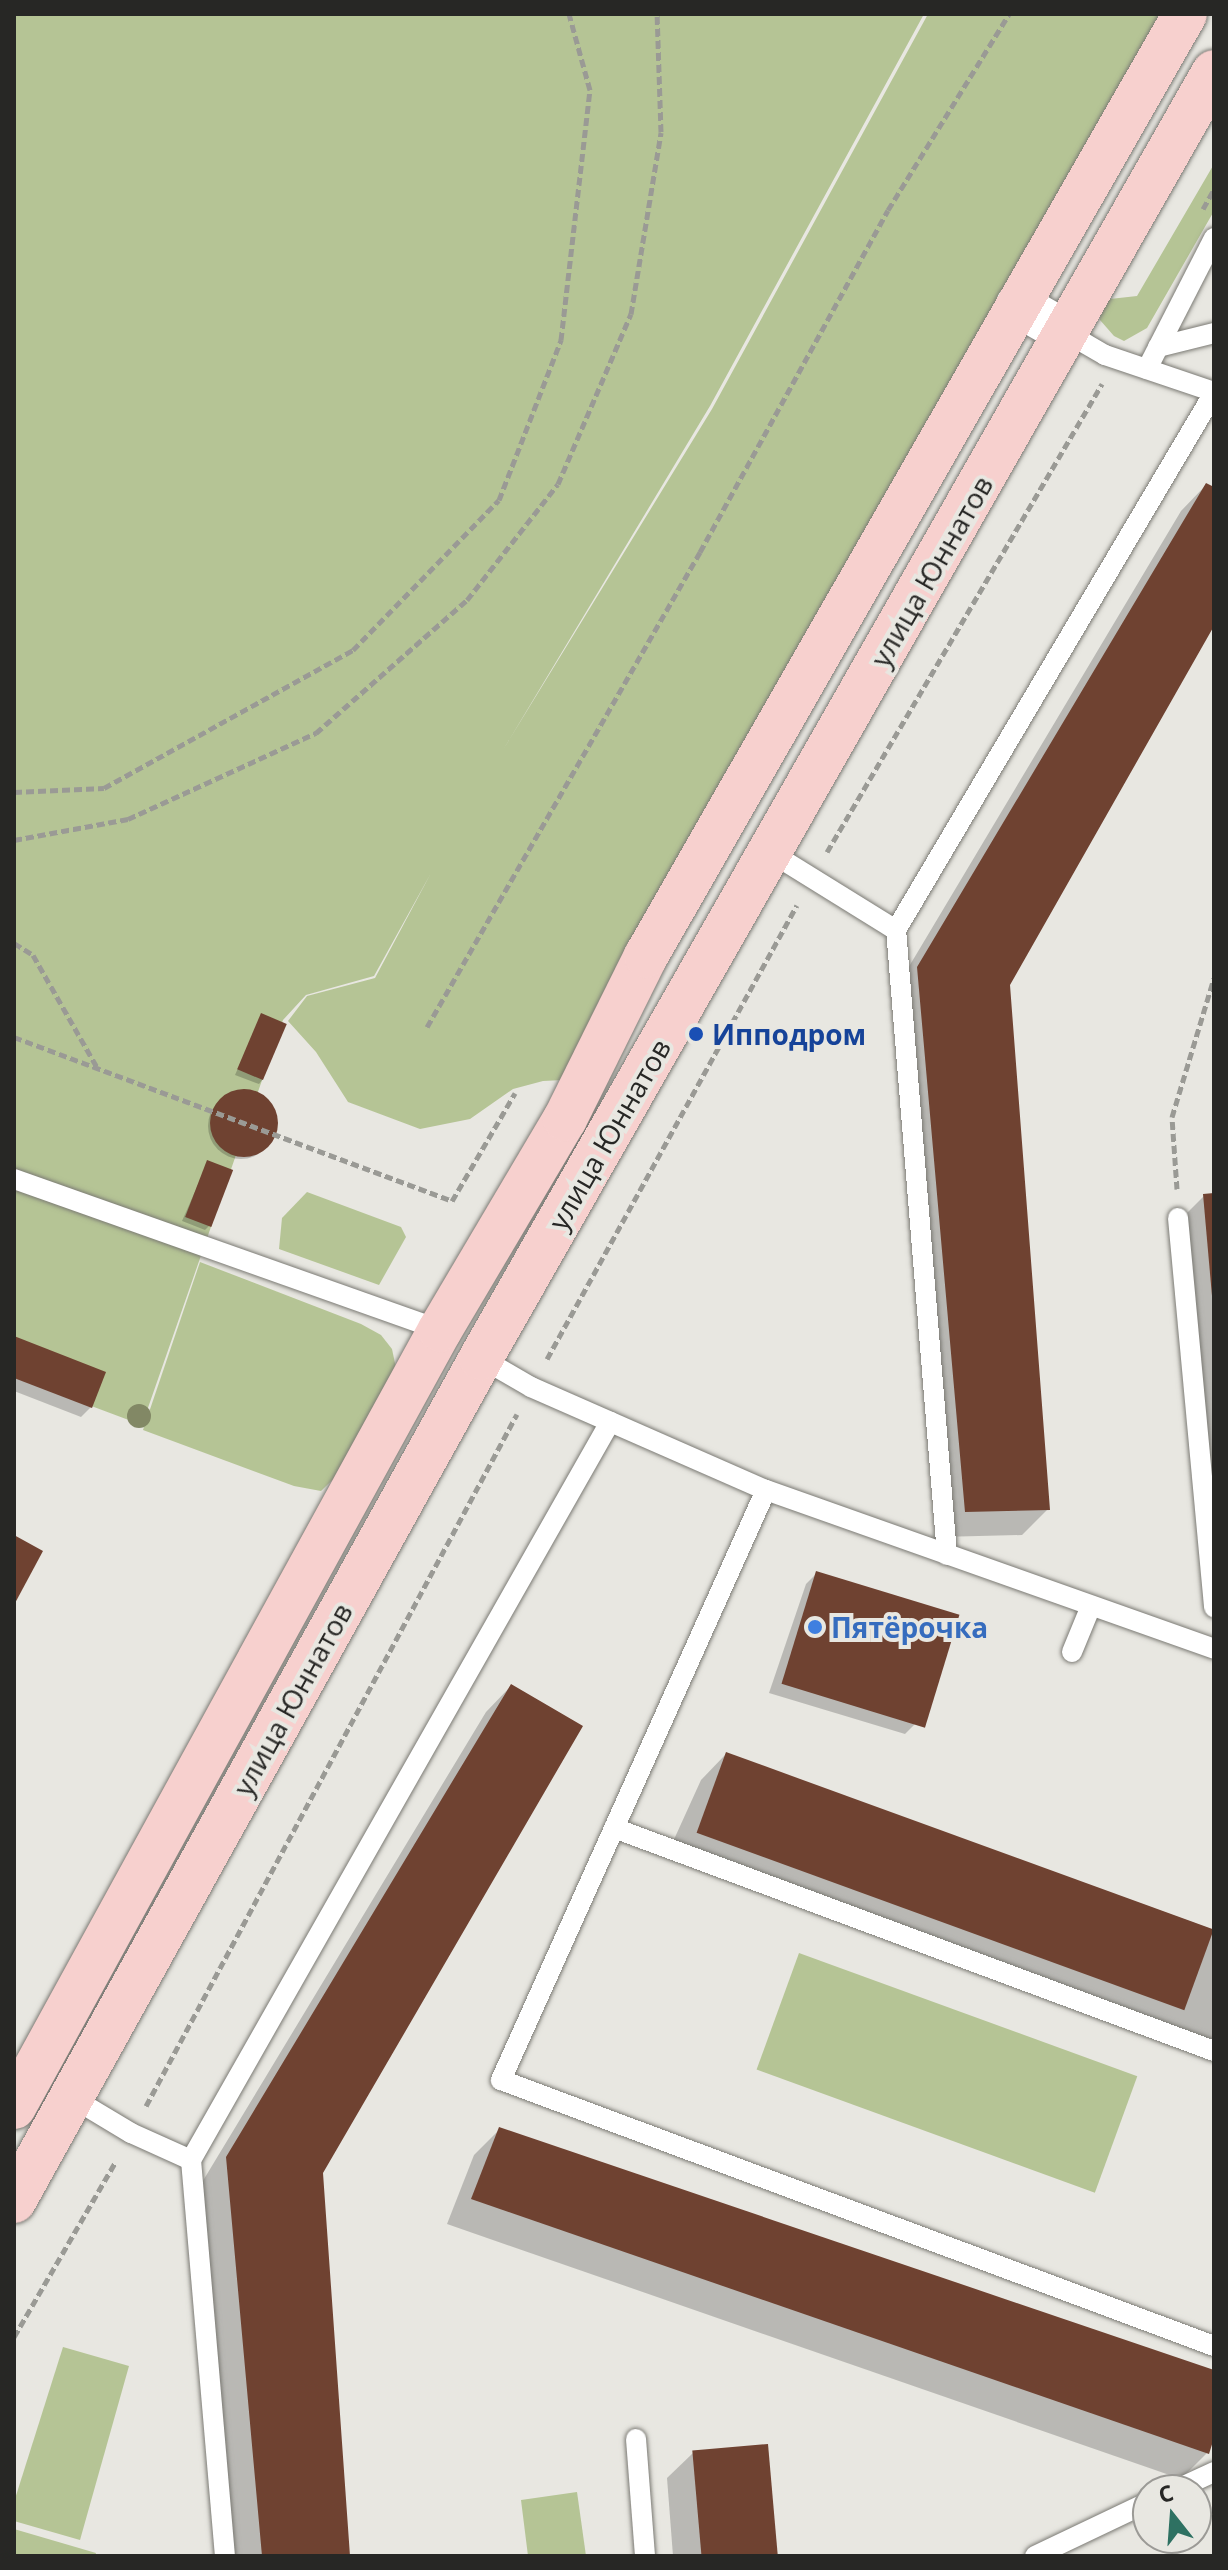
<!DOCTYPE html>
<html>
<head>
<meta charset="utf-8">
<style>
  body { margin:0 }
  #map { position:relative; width:1228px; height:2570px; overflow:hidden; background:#e8e7e1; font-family:"Open Sans",sans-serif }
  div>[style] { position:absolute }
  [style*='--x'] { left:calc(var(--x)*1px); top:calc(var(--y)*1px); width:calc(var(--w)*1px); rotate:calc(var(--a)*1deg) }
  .green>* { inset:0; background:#b5c495; transform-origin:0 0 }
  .shadow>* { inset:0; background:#0003 }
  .round { border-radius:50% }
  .building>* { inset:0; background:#6f4231; transform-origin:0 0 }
  .path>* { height:5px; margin-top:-2.5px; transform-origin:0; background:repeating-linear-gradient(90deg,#9a9a95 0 8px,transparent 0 12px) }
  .roads { filter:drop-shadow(0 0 2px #7b7a74) drop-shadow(0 0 2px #7b7a74) }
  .service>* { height:20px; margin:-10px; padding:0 10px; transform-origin:10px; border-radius:10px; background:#fff }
  .tertiary>* { height:44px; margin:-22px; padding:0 22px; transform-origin:22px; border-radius:22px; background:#fff }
  .secondary>* { height:44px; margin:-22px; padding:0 22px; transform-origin:22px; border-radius:22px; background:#f7d0ce }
  .trees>* { width:24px; height:24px; margin:-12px; border-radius:50%; background:#828865 }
  .dots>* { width:22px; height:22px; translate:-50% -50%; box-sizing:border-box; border:4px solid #e8e7e1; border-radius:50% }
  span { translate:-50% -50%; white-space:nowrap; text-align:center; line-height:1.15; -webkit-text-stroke:8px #e8e7e1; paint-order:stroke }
  .street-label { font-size:28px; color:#272725 }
  .transit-label { font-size:28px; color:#164399; font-weight:700 }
  .left { translate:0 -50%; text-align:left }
  .shop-label { font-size:28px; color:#366cbe; font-weight:700 }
  .frame { position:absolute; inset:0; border:16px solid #272725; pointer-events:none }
  .north { position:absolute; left:1132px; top:2474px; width:80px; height:80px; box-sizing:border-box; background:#e8e7e1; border:2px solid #9b9a96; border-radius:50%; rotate:343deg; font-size:22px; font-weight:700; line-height:32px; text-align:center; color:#272725 }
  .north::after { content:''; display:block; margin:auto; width:28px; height:36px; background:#2e7162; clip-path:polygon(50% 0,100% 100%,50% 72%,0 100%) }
</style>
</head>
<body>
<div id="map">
  <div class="green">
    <div style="clip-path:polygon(14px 14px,924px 14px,710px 406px,503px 750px,712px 409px,928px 14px,1185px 14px,584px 1079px,543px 1081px,513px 1089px,470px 1119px,420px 1129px,348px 1102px,316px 1052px,288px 1021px,307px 996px,375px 978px,431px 873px,374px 976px,306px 995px,283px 1020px,142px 1425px,14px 1377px)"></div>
    <div style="clip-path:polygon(1214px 164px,1214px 211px,1147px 328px,1124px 341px,1114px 336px,1100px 320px,1101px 300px,1137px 296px)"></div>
    <div style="clip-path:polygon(307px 1192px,401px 1227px,406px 1237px,379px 1285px,279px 1249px,282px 1218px)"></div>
    <div style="clip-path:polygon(200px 1262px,361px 1324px,381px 1335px,392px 1349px,396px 1368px,351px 1462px,321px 1491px,294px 1486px,143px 1430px)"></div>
    <div style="left:799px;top:1953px;width:360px;height:124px;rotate:20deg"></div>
    <div style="clip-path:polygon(63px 2347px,129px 2366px,80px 2540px,14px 2521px,14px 2502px)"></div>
    <div style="clip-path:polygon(577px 2492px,586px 2556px,528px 2556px,521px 2500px)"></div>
    <div style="clip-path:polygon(14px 2529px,96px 2553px,95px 2556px,14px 2556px)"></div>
  </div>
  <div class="shadow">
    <div style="clip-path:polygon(1206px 485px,1214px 490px,1214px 622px,1008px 984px,1048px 1509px,1022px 1535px,940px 1537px,892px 995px,1181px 511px)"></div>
    <div style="clip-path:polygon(261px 1016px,263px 1079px,259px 1084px,235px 1075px)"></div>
    <div class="round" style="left:208px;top:1093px;width:66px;height:66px"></div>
    <div style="clip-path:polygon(208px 1162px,209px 1226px,205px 1230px,182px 1221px)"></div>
    <div style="clip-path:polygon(1214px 1195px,1214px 1633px,1178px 1222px,1204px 1196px)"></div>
    <div style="clip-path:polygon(14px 1338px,91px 1407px,81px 1417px,14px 1391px)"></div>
    <div style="clip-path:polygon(816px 1574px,915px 1724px,905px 1734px,769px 1693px,806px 1584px)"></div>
    <div style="clip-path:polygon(511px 1686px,321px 2173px,348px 2556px,234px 2556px,201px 2184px,486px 1712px)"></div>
    <div style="clip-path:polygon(726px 1754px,1214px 1930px,1214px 2057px,666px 1857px,701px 1780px)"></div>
    <div style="clip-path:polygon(500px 2129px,1214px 2372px,1214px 2432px,1207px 2453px,1181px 2479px,447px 2224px,474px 2155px)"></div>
    <div style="clip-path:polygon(693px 2453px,775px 2556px,673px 2556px,667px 2478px)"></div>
  </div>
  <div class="building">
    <div style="clip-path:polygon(1206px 483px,1214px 487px,1214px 626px,1010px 985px,1050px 1510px,965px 1512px,917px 967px)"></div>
    <div style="left:261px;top:1013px;width:28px;height:61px;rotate:23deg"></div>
    <div class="round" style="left:210px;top:1089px;width:68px;height:68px"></div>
    <div style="left:207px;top:1160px;width:28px;height:61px;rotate:21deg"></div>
    <div style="clip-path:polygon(1214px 1193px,1214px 1296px,1212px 1296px,1203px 1194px)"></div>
    <div style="clip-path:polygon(14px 1336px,106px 1372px,92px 1408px,14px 1378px)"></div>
    <div style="clip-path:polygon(14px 1535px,43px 1551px,14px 1605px)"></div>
    <div style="left:816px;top:1571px;width:150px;height:118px;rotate:17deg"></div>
    <div style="clip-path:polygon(511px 1684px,583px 1726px,323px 2173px,350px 2556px,262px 2556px,226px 2157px)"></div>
    <div style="left:726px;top:1752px;width:519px;height:86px;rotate:20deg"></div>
    <div style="clip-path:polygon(499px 2127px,1214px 2370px,1214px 2438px,1209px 2454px,471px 2199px)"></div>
    <div style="left:768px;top:2444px;width:112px;height:76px;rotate:85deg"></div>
  </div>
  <div class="path">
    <div style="--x:1203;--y:209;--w:23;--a:-61"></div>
    <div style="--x:14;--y:792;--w:90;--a:-2.5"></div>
    <div style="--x:104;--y:788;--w:285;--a:-29"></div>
    <div style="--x:353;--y:650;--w:209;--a:-45.8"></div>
    <div style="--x:499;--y:500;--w:172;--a:-68.8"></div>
    <div style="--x:561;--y:340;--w:252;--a:-83.4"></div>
    <div style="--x:590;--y:90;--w:79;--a:-105.4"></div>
    <div style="--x:14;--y:840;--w:116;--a:-10.4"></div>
    <div style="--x:128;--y:819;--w:207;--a:-24.6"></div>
    <div style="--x:316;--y:733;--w:201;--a:-41.4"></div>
    <div style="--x:467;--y:600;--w:147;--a:-51.9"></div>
    <div style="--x:558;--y:484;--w:185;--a:-66.8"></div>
    <div style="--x:631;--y:314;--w:184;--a:-80.6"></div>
    <div style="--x:661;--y:132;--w:118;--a:-91.9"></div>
    <div style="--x:827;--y:852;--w:543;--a:-59.56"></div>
    <div style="--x:14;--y:943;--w:22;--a:32"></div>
    <div style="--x:33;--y:955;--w:129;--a:60.3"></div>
    <div style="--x:427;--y:1027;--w:548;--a:-60.11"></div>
    <div style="--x:700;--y:552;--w:390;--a:-61.2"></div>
    <div style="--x:888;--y:210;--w:230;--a:-58.3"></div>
    <div style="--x:14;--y:1037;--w:468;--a:20.5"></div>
    <div style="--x:452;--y:1201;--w:125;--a:-59.7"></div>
    <div style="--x:1177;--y:1189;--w:72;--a:-94"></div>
    <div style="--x:1172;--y:1117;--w:145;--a:-73.2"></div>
    <div style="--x:547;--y:1359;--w:518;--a:-61.16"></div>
    <div style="--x:146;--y:2106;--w:785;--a:-61.8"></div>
    <div style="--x:14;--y:2337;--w:203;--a:-59.9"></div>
  </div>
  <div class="roads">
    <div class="service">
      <div style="--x:1067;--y:333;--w:44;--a:30.1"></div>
      <div style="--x:1105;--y:355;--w:115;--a:18.7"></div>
      <div style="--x:1158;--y:347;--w:58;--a:-14"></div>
      <div style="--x:1147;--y:369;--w:147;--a:-62.9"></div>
      <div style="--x:770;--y:852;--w:148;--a:31.8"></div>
      <div style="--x:14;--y:1179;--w:452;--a:19.5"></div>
      <div style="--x:1178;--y:1218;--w:391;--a:84.7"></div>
      <div style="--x:481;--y:1358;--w:58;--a:30.1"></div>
      <div style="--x:531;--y:1387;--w:257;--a:23.7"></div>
      <div style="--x:766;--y:1490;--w:475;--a:19.5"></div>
      <div style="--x:766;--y:1490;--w:647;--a:114.19"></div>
      <div style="--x:501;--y:2080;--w:761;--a:20.46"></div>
      <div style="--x:947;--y:1555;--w:627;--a:-94.66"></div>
      <div style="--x:896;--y:930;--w:624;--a:-59.37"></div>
      <div style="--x:1072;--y:1652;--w:50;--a:-67.6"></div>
      <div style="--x:614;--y:1828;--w:640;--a:20.39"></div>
      <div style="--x:66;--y:2094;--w:76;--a:31"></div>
      <div style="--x:131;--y:2133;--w:66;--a:24.2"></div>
      <div style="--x:191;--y:2160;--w:397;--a:85.1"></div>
      <div style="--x:191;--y:2160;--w:849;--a:-60.41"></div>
      <div style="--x:636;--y:2439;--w:117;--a:85.6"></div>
      <div style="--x:1175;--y:2490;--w:43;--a:-24.8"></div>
      <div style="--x:1035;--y:2556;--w:125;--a:-25.5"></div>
    </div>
    <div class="tertiary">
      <div style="--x:1018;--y:305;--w:56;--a:29.7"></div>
    </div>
    <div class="secondary">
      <div style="--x:14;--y:2107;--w:886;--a:-61.27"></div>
      <div style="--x:440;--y:1330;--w:245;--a:-59.4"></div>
      <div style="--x:565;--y:1119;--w:182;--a:-63.6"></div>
      <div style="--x:646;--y:956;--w:1085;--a:-60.22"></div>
      <div style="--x:14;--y:2201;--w:964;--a:-61.01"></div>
      <div style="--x:481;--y:1358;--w:1480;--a:-60.32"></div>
    </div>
  </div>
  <div class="trees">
    <div style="left:139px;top:1416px"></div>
  </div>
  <div class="dots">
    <div style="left:696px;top:1034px;background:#1a4fb4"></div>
    <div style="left:815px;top:1627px;background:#3f7fe0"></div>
  </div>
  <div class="street-label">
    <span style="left:931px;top:571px;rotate:-60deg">улица Юннатов</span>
    <span style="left:609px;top:1134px;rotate:-60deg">улица Юннатов</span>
    <span style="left:292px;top:1699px;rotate:-61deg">улица Юннатов</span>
  </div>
  <div class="transit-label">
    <span class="left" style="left:712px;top:1034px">Ипподром</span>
  </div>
  <div class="shop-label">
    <span class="left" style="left:831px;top:1627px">Пятёрочка</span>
  </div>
  <div class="frame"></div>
  <div class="north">С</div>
</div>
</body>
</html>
